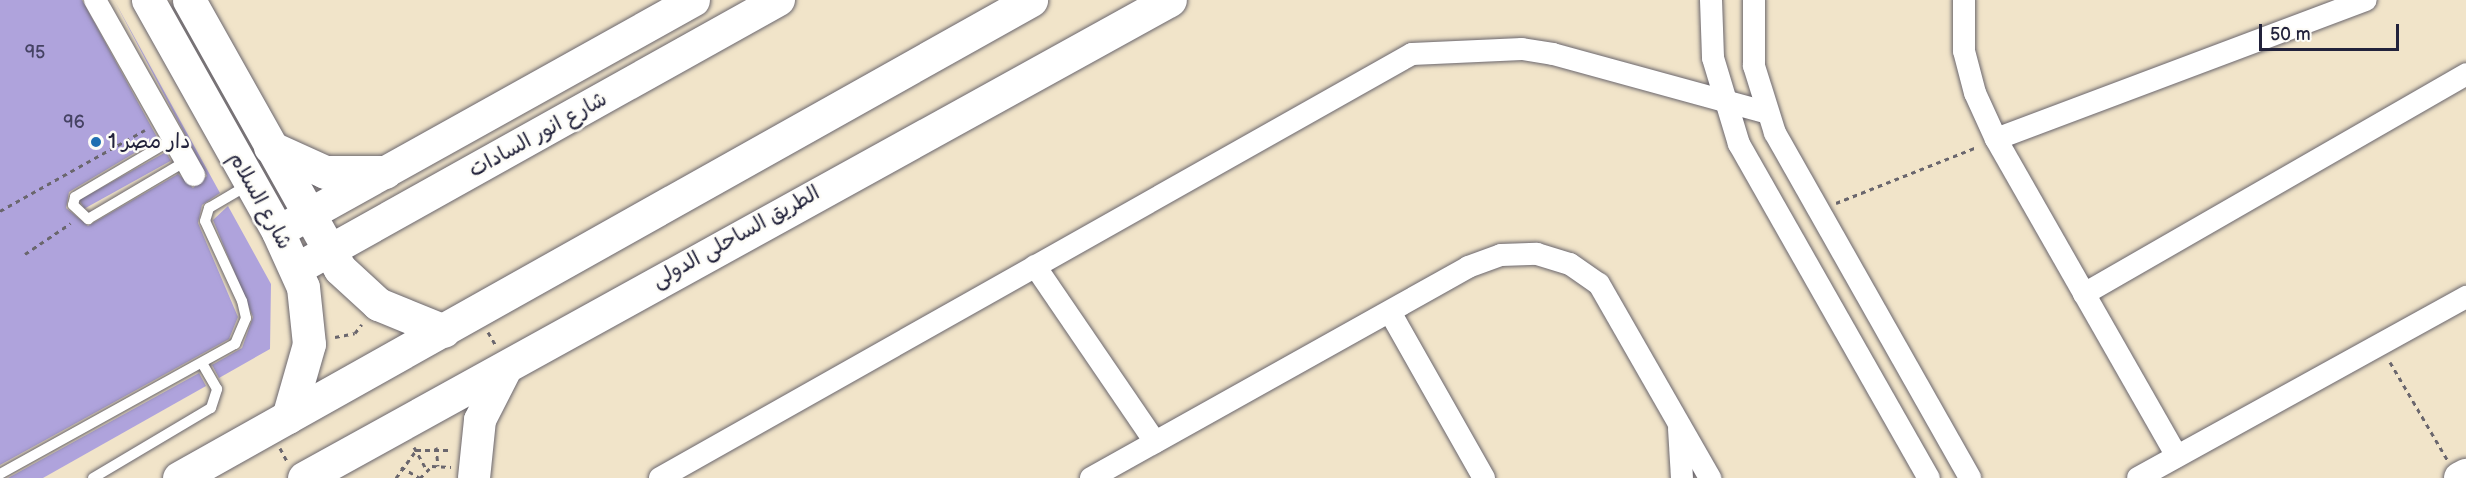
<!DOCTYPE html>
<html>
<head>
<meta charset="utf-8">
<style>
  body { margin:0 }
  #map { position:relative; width:2466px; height:478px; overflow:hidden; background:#f1e4c9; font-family:"Balsamiq Sans","Playpen Sans Arabic",sans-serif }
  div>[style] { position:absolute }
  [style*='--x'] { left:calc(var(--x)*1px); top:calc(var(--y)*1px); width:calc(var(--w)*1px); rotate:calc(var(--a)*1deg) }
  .building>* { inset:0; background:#afa3dc; transform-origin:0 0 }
  .path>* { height:3px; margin-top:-1.5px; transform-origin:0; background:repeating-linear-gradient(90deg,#6a666d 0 4.5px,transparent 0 9px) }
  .roads { filter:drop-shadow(0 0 2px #6a666d) drop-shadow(0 0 2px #6a666d) }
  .lane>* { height:10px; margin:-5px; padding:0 5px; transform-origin:5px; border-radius:5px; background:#fff }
  .street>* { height:22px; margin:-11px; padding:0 11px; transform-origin:11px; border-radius:11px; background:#fff }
  .secondary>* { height:32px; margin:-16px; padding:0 16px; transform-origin:16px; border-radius:16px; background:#fff }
  .primary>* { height:33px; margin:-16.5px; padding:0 16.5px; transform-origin:16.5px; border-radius:16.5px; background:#fff }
  .highway>* { height:33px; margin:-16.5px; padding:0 16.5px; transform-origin:16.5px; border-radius:16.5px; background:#fff }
  .dots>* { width:16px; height:16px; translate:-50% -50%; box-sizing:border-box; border:3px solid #fdfcf7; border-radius:50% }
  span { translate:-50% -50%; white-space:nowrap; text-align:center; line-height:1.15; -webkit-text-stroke:5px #fdfcf7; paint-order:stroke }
  .number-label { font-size:18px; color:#454263 }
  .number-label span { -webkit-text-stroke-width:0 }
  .street-label { font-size:21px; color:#22223b }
  .poi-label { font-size:21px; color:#22223b }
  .left { translate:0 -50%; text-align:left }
  .scale { position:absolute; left:2259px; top:24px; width:140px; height:27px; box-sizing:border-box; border:3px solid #22223b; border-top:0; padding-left:8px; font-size:18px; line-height:21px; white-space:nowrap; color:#22223b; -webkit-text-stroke:4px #fdfcf7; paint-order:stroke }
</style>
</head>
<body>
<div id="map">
  <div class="building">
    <div style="clip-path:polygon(0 0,82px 0,158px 139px,69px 192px,66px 208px,88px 226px,178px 174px,193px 188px,207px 176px,114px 0,220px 193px,202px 205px,198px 223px,238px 317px,229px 339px,0 465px)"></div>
    <div style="left:166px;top:152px;width:10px;height:99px;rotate:61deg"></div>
    <div style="clip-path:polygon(228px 206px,271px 284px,270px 349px,219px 378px,212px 365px,242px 348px,253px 317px,213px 220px)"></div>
    <div style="clip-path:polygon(199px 373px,206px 386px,43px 478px,8px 478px)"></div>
  </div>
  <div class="path">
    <div style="--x:1836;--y:203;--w:152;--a:-21.7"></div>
    <div style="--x:0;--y:211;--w:166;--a:-29.2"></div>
    <div style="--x:25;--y:254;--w:55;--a:-34"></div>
    <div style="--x:488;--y:332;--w:14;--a:60"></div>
    <div style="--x:335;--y:337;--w:20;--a:-11"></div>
    <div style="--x:355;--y:333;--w:11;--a:-52"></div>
    <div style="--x:2390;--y:362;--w:113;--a:59.6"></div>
    <div style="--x:414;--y:447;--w:25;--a:61"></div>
    <div style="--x:436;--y:447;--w:19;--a:84"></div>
    <div style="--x:280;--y:448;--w:15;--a:62"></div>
    <div style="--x:401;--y:467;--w:22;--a:30"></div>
    <div style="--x:396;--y:478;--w:34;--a:-54"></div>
    <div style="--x:416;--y:450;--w:35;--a:0"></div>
    <div style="--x:420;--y:478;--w:17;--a:-45"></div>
    <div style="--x:432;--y:466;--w:19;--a:3"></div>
  </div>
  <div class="roads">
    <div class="lane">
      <div style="--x:173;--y:139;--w:114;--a:149.4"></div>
      <div style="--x:75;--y:197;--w:8;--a:104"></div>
      <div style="--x:73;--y:205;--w:21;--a:43"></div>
      <div style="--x:88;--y:219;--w:114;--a:-30.6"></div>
      <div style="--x:0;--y:474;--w:269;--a:-29"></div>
      <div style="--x:235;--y:344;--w:28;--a:-67"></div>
      <div style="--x:246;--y:318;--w:17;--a:-103"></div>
      <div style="--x:242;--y:301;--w:88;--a:-114.8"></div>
      <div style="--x:205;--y:221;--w:14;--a:-73"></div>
      <div style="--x:209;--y:208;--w:45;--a:-30.5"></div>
      <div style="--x:93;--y:478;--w:137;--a:-30.7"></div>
      <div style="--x:211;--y:408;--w:20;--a:-72"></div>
      <div style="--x:217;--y:389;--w:28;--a:-120"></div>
    </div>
    <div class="street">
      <div style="--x:95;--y:0;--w:201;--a:60.5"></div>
      <div style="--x:1711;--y:0;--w:58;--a:88"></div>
      <div style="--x:1713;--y:58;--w:90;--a:73.2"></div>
      <div style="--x:1739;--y:144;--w:384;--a:60.4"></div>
      <div style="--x:1754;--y:0;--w:66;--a:90"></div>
      <div style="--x:1754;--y:66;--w:70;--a:72.6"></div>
      <div style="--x:1775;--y:133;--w:396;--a:60.5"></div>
      <div style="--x:1964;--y:0;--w:51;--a:90"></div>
      <div style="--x:1964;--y:51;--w:43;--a:75.3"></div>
      <div style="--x:1975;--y:93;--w:51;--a:65.5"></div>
      <div style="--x:1996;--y:139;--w:365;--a:60.3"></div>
      <div style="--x:1996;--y:139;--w:395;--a:-20.6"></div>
      <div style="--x:1035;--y:266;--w:213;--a:55.7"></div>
      <div style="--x:2084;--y:294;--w:441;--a:-29.9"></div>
      <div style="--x:1390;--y:312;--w:191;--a:60.5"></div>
      <div style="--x:1679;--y:428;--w:50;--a:86.6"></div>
      <div style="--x:660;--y:478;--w:863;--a:-29.42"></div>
      <div style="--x:1412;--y:54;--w:110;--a:-2.6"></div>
      <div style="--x:1522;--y:49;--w:31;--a:9"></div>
      <div style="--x:1553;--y:54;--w:220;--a:15.3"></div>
      <div style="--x:1091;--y:478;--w:432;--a:-29.2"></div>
      <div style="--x:1468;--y:267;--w:35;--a:-20"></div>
      <div style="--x:1501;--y:255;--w:36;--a:-2"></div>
      <div style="--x:1537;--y:254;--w:34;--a:17"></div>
      <div style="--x:1570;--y:264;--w:35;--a:35"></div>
      <div style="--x:1599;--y:284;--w:224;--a:60.2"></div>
      <div style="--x:2138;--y:478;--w:375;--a:-28.9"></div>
    </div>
    <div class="secondary">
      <div style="--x:278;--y:232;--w:476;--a:-29.1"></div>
      <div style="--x:297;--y:269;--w:552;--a:-29.17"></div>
      <div style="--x:474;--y:478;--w:58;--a:-84.1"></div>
      <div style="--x:480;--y:420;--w:59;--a:-63"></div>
      <div style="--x:2460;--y:478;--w:7;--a:-27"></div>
    </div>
    <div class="primary">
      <div style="--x:148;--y:0;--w:266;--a:60.7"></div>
      <div style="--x:278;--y:232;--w:60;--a:65.6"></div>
      <div style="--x:303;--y:287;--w:57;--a:84"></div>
      <div style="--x:309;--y:344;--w:76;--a:106"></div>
      <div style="--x:189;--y:0;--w:308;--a:60.7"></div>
      <div style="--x:340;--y:269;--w:52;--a:42.6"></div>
      <div style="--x:378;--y:304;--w:71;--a:22.2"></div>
      <div style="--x:270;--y:147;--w:60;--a:24.4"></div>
      <div style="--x:325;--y:172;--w:60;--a:0"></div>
    </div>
    <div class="highway">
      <div style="--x:179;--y:478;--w:977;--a:-29.29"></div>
      <div style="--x:304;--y:478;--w:989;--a:-28.9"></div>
    </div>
  </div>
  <div class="dots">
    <div style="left:96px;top:142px;background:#1f6fb2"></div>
  </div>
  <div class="number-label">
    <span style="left:35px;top:53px">95</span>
    <span style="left:74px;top:123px">96</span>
  </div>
  <div class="street-label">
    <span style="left:538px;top:135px;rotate:-29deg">شارع انور السادات</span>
    <span style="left:260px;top:201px;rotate:61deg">شارع السلام</span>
    <span style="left:736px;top:237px;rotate:-29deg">الطريق الساحلى الدولى</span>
  </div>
  <div class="poi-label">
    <span class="left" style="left:108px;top:142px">دار مصر 1</span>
  </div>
  <div class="scale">50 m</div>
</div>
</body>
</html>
